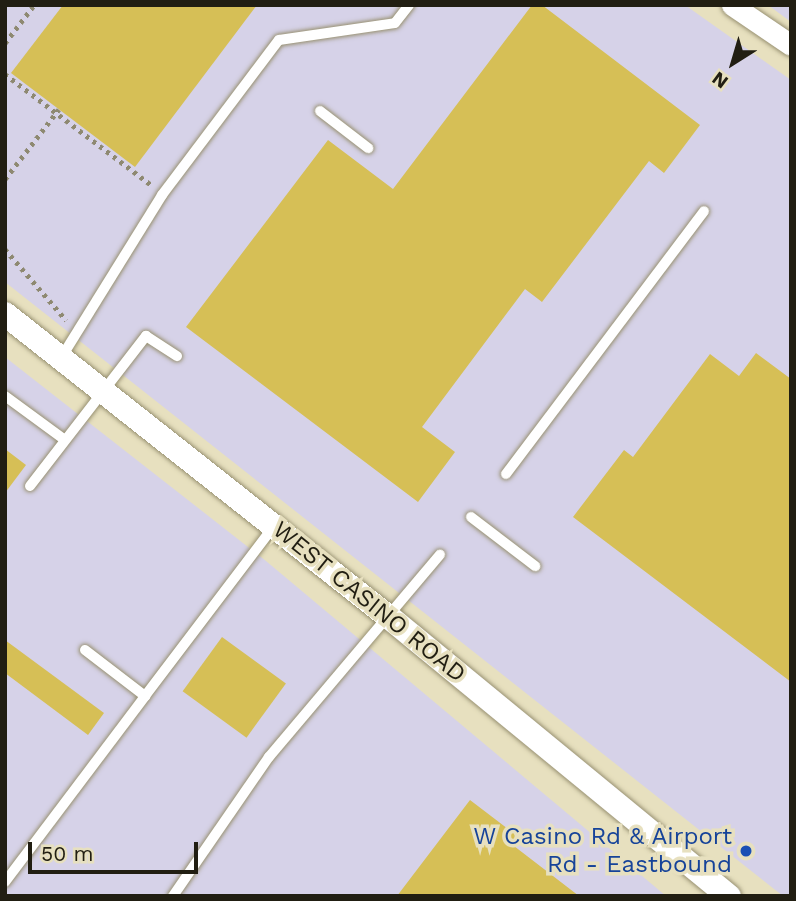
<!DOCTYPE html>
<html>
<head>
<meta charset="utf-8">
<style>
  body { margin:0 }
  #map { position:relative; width:796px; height:901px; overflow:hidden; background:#e7e0bf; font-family:"Work Sans",sans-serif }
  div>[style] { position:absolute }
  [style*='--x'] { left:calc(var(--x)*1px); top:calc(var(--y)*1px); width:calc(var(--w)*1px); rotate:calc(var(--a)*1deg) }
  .industrial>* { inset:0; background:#d6d2e8 }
  .building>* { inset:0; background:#d6bf56; transform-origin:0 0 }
  .path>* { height:4.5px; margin-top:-2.25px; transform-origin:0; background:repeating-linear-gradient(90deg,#8e8971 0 3.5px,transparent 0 8.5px) }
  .roads { filter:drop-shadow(0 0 2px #989172) drop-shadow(0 0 2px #989172) }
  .service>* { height:10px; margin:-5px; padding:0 5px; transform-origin:5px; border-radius:5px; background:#fff }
  .minor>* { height:21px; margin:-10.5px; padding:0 10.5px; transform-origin:10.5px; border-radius:10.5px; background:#fff }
  .tertiary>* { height:24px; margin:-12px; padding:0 12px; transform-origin:12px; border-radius:12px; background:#fff }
  .dots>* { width:19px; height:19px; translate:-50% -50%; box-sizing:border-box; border:4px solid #e7e0bf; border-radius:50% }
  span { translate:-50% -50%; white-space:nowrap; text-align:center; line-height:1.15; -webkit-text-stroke:7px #e7e0bf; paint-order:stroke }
  .street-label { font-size:24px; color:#211e12 }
  .transit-label { font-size:24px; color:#164399 }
  .right { translate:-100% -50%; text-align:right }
  .frame { position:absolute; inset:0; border:7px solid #211e12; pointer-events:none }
  .north { position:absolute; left:698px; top:28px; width:70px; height:70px; -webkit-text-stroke:5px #e7e0bf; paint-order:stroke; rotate:217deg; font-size:19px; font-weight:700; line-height:28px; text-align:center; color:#211e12 }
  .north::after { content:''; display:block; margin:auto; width:24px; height:32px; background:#211e12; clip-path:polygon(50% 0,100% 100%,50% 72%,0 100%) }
  .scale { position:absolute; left:28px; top:842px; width:170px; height:32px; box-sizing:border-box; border:4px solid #211e12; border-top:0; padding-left:9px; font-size:21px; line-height:24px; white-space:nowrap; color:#211e12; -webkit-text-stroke:5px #e7e0bf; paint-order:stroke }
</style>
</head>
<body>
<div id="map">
  <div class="industrial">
    <div style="clip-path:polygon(5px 5px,685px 5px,791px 80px,791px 896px,783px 896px,5px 282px)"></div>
    <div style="clip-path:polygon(768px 5px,791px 5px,791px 22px)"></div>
    <div style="clip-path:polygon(5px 357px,266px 561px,666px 896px,5px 896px)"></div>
  </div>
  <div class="building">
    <div style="clip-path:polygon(63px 5px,257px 5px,135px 167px,11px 73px)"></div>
    <div style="clip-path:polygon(532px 5px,542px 5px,700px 125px,664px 173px,649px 161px,542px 302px,525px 289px,422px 427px,455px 452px,418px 502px,186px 327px,328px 140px,393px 189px)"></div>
    <div style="clip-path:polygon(756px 353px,791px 379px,791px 682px,573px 517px,624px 450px,633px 457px,710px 354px,739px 376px)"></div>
    <div style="clip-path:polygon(5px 449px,26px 465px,5px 493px)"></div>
    <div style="left:222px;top:637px;width:79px;height:67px;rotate:36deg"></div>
    <div style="clip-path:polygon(5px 640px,104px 713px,88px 735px,5px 673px)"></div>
    <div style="clip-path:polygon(470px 800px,520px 838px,514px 846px,579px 896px,397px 896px)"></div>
  </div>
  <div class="path">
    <div style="--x:5;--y:43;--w:48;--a:-52.7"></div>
    <div style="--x:5;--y:74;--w:183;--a:37.2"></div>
    <div style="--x:5;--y:179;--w:88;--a:-52.4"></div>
    <div style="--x:5;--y:249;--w:94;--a:49.3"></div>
  </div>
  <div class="roads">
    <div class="service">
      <div style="--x:320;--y:111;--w:61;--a:37.6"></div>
      <div style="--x:61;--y:358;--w:192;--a:-58.2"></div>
      <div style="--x:162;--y:195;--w:194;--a:-53"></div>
      <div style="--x:279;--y:40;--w:117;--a:-8.3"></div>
      <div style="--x:395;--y:23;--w:23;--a:-52"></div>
      <div style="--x:5;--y:396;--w:74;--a:36.3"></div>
      <div style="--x:506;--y:474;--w:329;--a:-53"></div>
      <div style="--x:30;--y:486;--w:190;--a:-52.3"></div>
      <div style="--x:146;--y:336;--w:37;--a:33"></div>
      <div style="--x:471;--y:517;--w:81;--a:37.4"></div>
      <div style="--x:85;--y:650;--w:76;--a:37.5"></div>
      <div style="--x:145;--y:696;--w:213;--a:-52.8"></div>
      <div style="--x:5;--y:882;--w:233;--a:-53"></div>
      <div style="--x:173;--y:896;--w:169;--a:-55.4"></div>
      <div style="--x:269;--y:757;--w:265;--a:-49.8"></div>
    </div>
    <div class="minor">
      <div style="--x:732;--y:5;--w:71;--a:34.1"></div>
    </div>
    <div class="tertiary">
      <div style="--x:5;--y:314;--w:489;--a:38.3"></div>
      <div style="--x:389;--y:617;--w:440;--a:39.4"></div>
    </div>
  </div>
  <div class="dots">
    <div style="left:746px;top:851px;background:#1a4fb4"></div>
  </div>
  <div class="street-label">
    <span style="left:369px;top:602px;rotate:39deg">WEST CASINO ROAD</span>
  </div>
  <div class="transit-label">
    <span class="right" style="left:732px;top:851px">W Casino Rd &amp; Airport<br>Rd - Eastbound</span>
  </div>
  <div class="frame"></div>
  <div class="north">N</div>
  <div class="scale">50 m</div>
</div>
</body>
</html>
